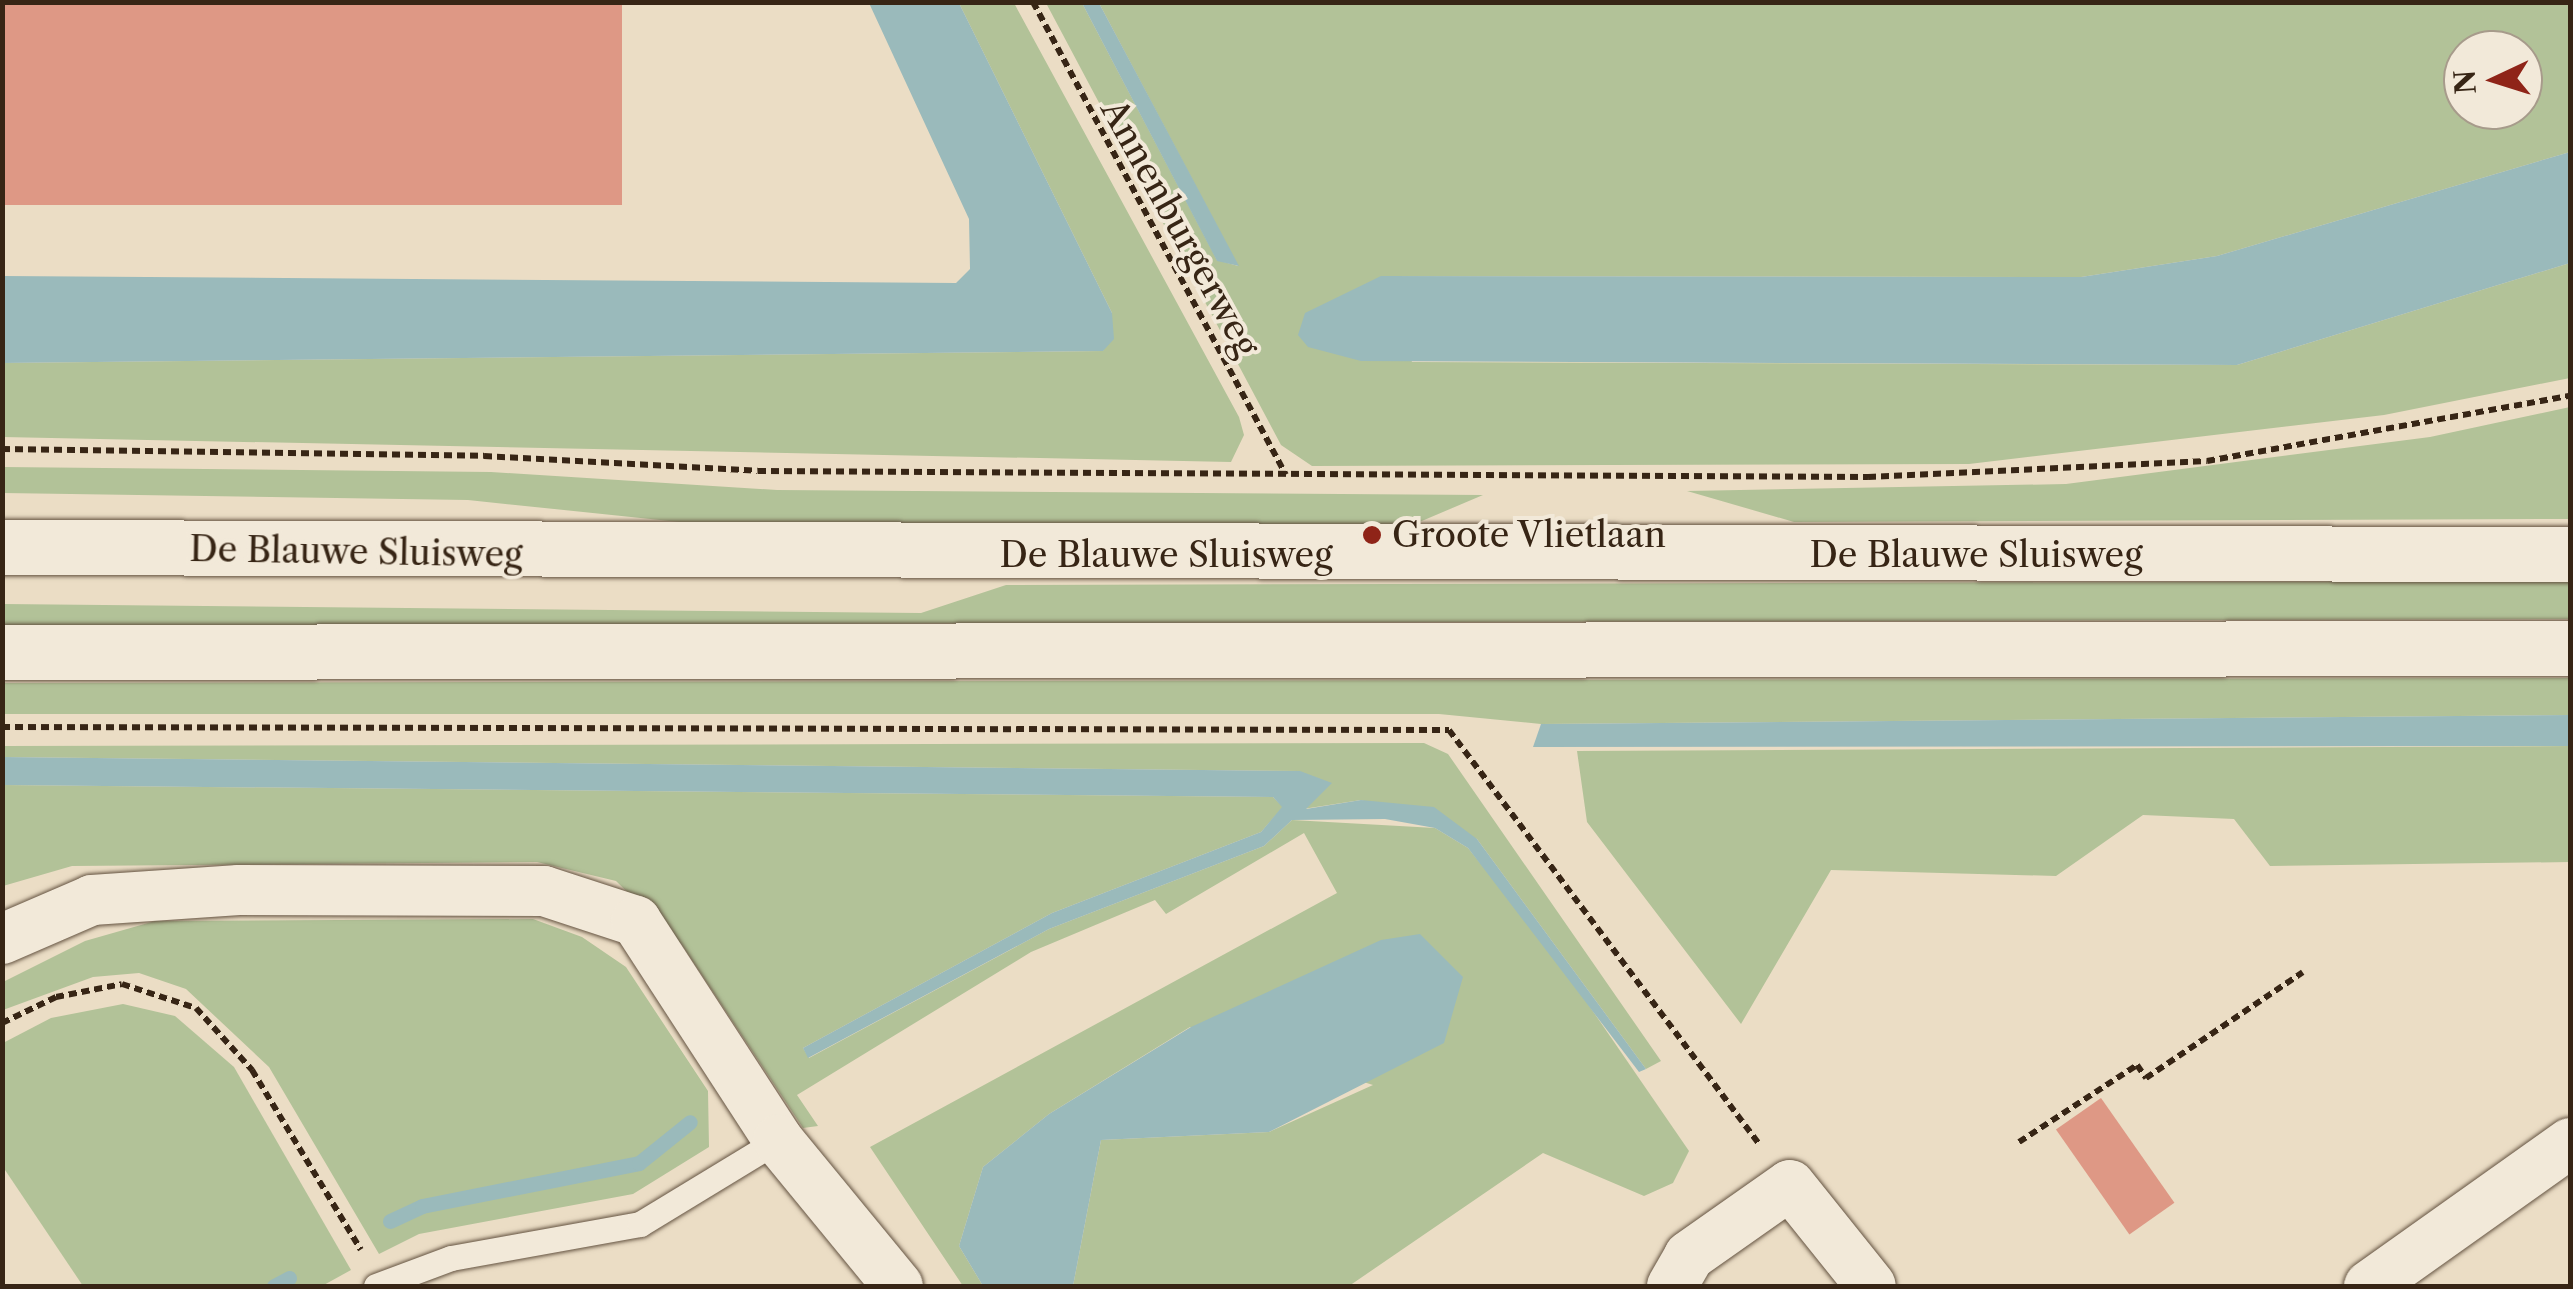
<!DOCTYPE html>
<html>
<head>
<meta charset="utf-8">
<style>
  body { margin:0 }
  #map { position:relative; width:2573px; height:1289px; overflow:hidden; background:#ebddc5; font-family:"Libre Caslon Text",serif }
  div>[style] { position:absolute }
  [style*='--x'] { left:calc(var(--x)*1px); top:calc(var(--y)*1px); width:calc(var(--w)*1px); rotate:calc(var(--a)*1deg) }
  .green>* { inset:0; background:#b2c298 }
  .water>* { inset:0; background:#9ababb }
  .stream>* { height:15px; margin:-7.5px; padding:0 7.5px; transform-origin:7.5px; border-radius:7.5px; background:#9ababb }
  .building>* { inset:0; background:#de9885; transform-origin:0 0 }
  .path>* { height:6px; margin-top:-3px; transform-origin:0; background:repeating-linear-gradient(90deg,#372515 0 8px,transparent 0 13px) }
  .roads { filter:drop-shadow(0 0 2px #645341) drop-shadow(0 0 2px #645341) }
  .service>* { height:25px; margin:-12.5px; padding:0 12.5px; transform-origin:12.5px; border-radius:12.5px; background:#f2e9d9 }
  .minor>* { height:50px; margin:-25px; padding:0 25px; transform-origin:25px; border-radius:25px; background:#f2e9d9 }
  .secondary>* { height:55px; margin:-27.5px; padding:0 27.5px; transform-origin:27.5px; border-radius:27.5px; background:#f2e9d9 }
  .dots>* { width:28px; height:28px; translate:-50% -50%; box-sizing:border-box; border:5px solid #f2e9d9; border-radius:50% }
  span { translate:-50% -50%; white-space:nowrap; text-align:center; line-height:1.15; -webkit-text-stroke:8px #f2e9d9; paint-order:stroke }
  .street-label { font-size:35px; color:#372515 }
  .poi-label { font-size:35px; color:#372515 }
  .left { translate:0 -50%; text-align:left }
  .frame { position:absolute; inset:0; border:5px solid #372515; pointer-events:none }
  .north { position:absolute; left:2443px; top:30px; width:100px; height:100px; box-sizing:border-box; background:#f2e9d9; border:2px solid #a79b8b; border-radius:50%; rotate:266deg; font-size:28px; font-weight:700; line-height:40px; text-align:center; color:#372515 }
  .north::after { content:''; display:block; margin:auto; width:35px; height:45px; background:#8f2418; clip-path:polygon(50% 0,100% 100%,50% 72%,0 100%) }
</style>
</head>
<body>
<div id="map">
  <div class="green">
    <div style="clip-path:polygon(959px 3px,1014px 3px,1239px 417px,1244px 435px,1231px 462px,3px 437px,2px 363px,1103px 351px,1112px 313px)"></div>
    <div style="clip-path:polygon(evenodd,1046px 3px,1082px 3px,1217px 260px,1238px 266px,1099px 3px,2570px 3px,2570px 152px,2217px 256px,2081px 277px,1381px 276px,1412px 362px,2237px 365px,2570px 263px,2570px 378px,2384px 415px,1969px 464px,1312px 466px,1281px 445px,1046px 3px,2463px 50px,2523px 50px,2523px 110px,2463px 110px,2463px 50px)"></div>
    <div style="clip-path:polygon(2570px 407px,2570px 519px,1794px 522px,1687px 491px,2066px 484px,2430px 437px)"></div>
    <div style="clip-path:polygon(3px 467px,491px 472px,777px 490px,1483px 495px,1410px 526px,727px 527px,468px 500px,3px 493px)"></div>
    <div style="clip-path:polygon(2570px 581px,2570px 619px,3px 626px,3px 604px,921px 613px,1006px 585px)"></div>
    <div style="clip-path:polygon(2570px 678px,2570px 715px,1541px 724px,1439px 714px,3px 714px,2px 683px)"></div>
    <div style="clip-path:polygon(1424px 743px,1448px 754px,1661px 1061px,1646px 1069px,1477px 839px,1361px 800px,1303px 809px,1300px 771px,3px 757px,3px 746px)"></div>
    <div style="clip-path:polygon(2570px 746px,2570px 862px,2270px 866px,2234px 819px,2143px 815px,2056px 876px,1831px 870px,1741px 1024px,1587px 822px,1577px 751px)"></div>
    <div style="clip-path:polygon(3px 785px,1273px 797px,1283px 807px,1261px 832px,1052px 913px,803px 1048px,809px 1058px,1049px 929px,1264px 846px,1292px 820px,1435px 828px,1468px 848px,1557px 959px,1689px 1151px,1673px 1183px,1644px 1196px,1543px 1153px,1349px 1286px,1073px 1286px,1101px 1140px,1269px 1132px,1373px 1085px,1190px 1027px,1049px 1114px,983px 1167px,959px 1246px,983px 1286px,963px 1286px,870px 1147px,1337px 893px,1304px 833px,1166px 914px,1155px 900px,1031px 952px,797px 1095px,818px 1126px,803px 1128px,682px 945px,616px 881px,537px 862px,72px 866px,3px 886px)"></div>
    <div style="clip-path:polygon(533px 919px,582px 937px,626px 967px,708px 1091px,709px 1147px,633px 1194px,419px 1234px,379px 1254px,269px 1067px,186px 989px,139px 973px,93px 977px,3px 1010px,3px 982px,85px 941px,155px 921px)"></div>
    <div style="clip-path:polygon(123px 1004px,175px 1016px,234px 1067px,351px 1270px,322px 1286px,83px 1286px,3px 1167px,3px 1043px,51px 1018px)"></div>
  </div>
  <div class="water">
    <div style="clip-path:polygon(869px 3px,959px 3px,1112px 313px,1114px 339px,1103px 351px,3px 363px,3px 276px,956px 283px,970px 269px,969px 219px)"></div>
    <div style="clip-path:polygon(1082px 3px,1099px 3px,1239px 266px,1217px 261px)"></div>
    <div style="clip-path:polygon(2570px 152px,2570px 263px,2237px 365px,1361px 361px,1308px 347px,1298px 335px,1305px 313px,1381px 276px,2081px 277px,2217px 256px)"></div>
    <div style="clip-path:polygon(2570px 715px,2570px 746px,1533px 747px,1541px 724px)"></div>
    <div style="clip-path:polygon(3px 757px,1300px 771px,1332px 783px,1306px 809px,1361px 800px,1434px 807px,1477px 839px,1646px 1069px,1639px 1072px,1468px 848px,1435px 828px,1385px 819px,1292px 820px,1264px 846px,1049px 929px,808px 1058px,803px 1048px,1052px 913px,1261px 832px,1282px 807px,1273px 797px,3px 785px)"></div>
    <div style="clip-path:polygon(1420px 934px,1463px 977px,1444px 1043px,1269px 1132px,1101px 1140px,1073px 1286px,983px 1286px,959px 1246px,983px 1167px,1049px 1114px,1191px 1027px,1381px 940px)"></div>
  </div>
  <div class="stream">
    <div style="--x:390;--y:1221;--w:35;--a:-25"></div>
    <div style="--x:422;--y:1206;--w:221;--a:-11.2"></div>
    <div style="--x:639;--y:1163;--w:65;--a:-38.8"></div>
    <div style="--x:274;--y:1286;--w:17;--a:-28"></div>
  </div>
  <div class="building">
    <div style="left:2px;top:2px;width:620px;height:203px"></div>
    <div style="left:2101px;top:1098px;width:128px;height:55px;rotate:55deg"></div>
  </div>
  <div class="path">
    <div style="--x:1033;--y:2;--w:536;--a:61.86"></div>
    <div style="--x:2;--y:449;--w:482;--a:0.8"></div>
    <div style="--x:484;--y:456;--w:274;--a:3.1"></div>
    <div style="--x:758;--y:471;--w:1110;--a:0.31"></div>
    <div style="--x:1868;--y:477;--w:339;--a:-2.7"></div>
    <div style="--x:2207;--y:461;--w:369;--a:-10.2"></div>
    <div style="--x:2;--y:727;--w:1447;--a:0.12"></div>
    <div style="--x:1449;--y:730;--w:517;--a:53.17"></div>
    <div style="--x:2;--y:1023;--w:60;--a:-25.7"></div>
    <div style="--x:56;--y:997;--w:67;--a:-11.1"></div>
    <div style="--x:122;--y:984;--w:78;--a:18"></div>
    <div style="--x:196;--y:1008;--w:84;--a:47.9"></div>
    <div style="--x:252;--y:1070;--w:210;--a:58.8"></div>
    <div style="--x:2019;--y:1142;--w:141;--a:-33.1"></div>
    <div style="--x:2137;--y:1065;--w:16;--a:55"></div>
    <div style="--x:2146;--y:1078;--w:189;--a:-34"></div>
  </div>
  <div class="roads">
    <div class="service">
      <div style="--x:376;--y:1286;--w:80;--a:-20.5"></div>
      <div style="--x:451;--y:1258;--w:192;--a:-10.2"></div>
      <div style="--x:640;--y:1224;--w:162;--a:-31.3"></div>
    </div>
    <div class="minor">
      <div style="--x:2;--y:939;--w:98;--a:-23.4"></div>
      <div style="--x:92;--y:900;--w:147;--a:-3.9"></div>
      <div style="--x:239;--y:890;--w:305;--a:0.2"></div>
      <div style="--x:544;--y:891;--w:97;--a:18.1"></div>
      <div style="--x:636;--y:921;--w:261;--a:57"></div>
      <div style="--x:778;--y:1140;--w:189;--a:50.6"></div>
      <div style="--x:1672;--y:1286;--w:34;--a:-60"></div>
      <div style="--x:1689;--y:1256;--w:123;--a:-35.1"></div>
      <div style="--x:1790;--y:1185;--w:129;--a:51.3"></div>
      <div style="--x:2369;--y:1286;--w:247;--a:-35.4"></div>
    </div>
    <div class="secondary">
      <div style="--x:2;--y:547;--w:2568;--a:0.16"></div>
      <div style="--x:2;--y:652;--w:2568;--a:-0.09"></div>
    </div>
  </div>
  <div class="dots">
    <div style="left:1372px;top:535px;background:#8f2418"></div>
  </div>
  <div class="street-label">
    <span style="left:1180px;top:228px;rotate:61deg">Annenburgerweg</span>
    <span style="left:356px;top:552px;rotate:1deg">De Blauwe Sluisweg</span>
    <span style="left:1166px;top:555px">De Blauwe Sluisweg</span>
    <span style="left:1976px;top:555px">De Blauwe Sluisweg</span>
  </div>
  <div class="poi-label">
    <span class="left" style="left:1392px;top:535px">Groote Vlietlaan</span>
  </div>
  <div class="frame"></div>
  <div class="north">N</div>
</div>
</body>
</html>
